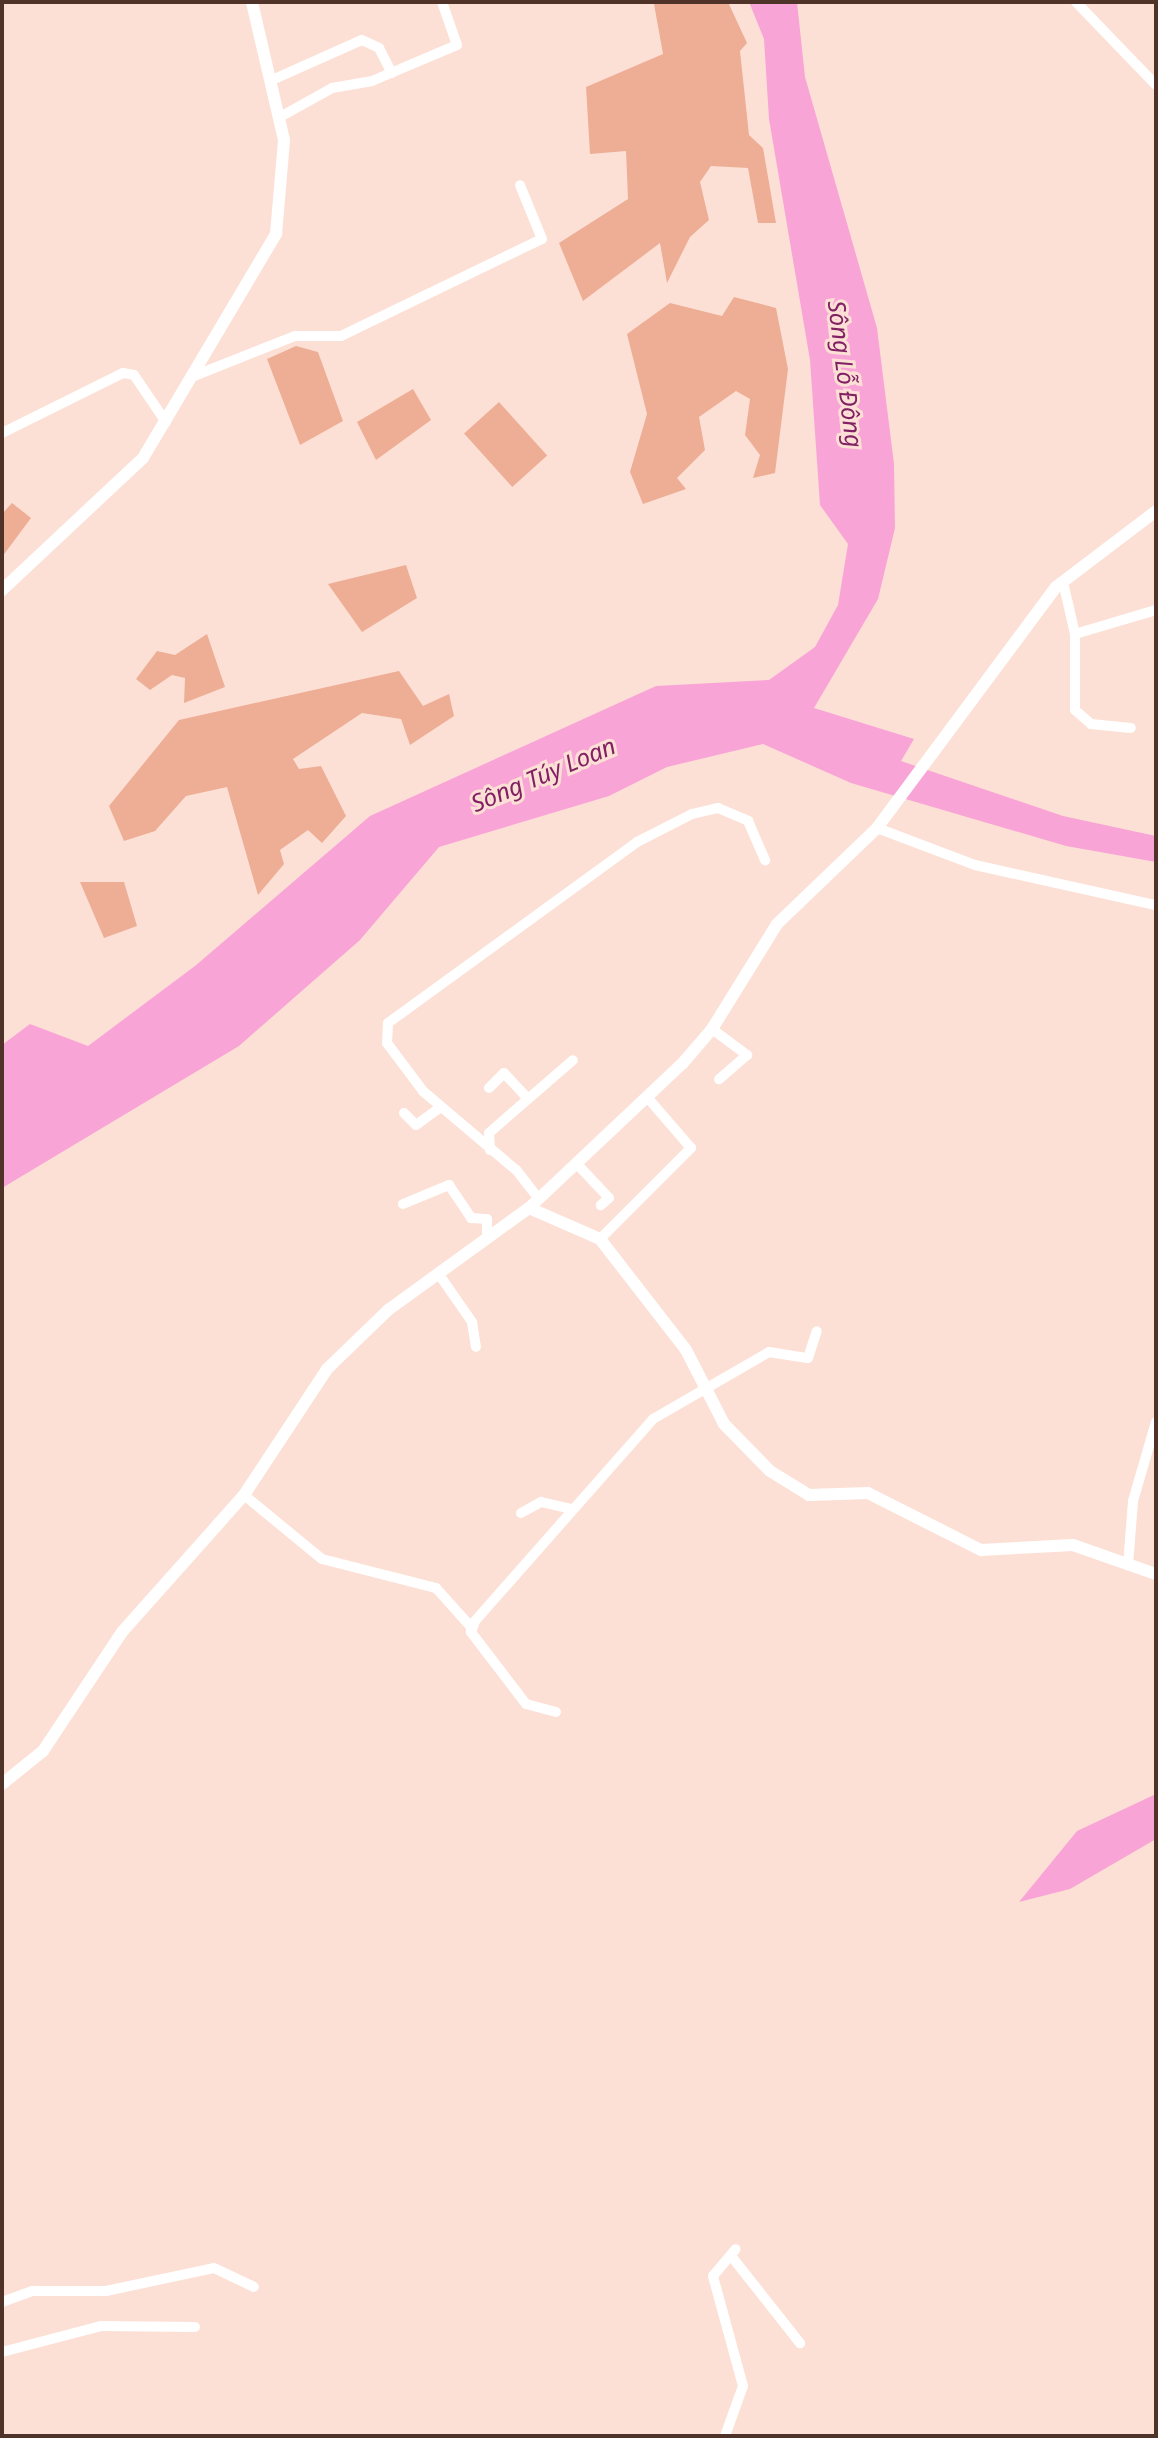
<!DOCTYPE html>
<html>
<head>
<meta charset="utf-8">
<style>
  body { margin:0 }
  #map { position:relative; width:1158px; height:2438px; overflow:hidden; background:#fde0d5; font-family:"Noto Sans",sans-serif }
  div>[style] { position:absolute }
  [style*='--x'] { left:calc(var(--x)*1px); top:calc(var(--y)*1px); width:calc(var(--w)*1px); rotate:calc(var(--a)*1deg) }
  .green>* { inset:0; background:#edae95; transform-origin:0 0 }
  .water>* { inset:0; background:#f9a4d7 }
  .minor>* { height:10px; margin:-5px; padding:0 5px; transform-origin:5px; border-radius:5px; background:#fff }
  .tertiary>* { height:12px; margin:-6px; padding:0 6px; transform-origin:6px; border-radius:6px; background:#fff }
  span { translate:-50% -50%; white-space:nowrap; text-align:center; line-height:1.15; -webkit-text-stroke:6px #fde0d5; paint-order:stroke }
  .water-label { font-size:24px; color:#812164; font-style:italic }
  .frame { position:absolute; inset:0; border:4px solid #4f3328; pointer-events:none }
</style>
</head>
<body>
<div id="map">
  <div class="green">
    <div style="clip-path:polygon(728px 2px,747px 43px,740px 51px,749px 135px,763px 148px,776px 223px,758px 223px,748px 168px,711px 166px,700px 182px,709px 220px,690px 237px,667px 283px,660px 243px,583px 301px,559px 243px,628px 199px,626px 151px,590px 154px,586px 87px,663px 54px,654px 4px)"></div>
    <div style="clip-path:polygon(734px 297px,776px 308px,788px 369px,775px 473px,753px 478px,760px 455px,745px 435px,750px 399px,736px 391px,699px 417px,705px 450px,677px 478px,686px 489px,643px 504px,630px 472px,647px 414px,627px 334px,670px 303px,722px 316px)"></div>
    <div style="clip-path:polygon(296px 346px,318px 352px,343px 421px,300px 445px,267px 359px)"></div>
    <div style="clip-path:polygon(413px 389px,431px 420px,376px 460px,357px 422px)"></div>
    <div style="left:499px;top:402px;width:72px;height:47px;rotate:48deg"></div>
    <div style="clip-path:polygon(12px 503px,31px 518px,2px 557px,2px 514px)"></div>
    <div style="clip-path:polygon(406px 565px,417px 598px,362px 632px,328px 584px)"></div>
    <div style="clip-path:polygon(207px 634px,225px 687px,184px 703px,185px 678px,172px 675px,150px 690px,136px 679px,157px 651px,175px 655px)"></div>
    <div style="clip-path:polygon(399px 671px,423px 706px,449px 694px,454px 716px,410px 745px,401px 719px,362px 713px,293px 759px,299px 769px,321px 766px,346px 816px,322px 843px,308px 830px,280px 850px,284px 864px,258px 895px,227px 787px,186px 796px,155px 831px,124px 841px,109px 806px,179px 720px)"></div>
    <div style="clip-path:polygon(80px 882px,124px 882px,137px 926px,104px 938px)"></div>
  </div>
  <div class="water">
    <div style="clip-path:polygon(749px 2px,797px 2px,805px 77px,877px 328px,894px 464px,895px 528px,878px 599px,814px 708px,914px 739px,901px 761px,1063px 816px,1156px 836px,1156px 862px,1066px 846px,851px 783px,763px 744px,667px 767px,609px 796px,439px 847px,360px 940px,239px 1046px,2px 1188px,2px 1045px,30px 1024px,88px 1046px,195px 966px,370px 816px,656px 686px,769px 680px,815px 647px,838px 605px,848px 544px,820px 505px,810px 360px,769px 119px,764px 39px)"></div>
    <div style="clip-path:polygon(1156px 1794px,1156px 1839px,1070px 1889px,1019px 1902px,1077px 1831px)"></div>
  </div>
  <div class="minor">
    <div style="--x:1076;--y:2;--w:115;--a:46.1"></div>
    <div style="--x:272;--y:80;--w:98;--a:-24"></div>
    <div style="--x:362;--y:40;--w:19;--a:25"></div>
    <div style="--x:379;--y:48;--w:28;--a:63"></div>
    <div style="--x:280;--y:117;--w:60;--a:-29.1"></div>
    <div style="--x:332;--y:88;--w:41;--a:-9.9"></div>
    <div style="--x:372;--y:81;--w:92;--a:-23"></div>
    <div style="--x:457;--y:45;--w:46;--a:-109.2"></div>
    <div style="--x:194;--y:376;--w:109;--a:-21.6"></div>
    <div style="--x:295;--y:336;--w:46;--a:0"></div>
    <div style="--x:341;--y:336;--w:223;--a:-25.8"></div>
    <div style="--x:542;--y:239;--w:58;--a:-112.2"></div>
    <div style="--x:2;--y:433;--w:135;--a:-26.4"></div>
    <div style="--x:123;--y:373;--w:11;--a:10"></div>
    <div style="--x:134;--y:375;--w:57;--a:55.8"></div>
    <div style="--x:1063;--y:582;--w:53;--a:77"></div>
    <div style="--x:1075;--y:634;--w:76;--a:90"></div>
    <div style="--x:1075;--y:710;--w:21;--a:41"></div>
    <div style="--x:1091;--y:724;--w:40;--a:5.7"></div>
    <div style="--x:1075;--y:634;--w:84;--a:-16.5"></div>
    <div style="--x:877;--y:828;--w:105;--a:20.7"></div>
    <div style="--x:975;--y:865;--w:185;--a:12.5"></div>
    <div style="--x:712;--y:1029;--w:44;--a:36.6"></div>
    <div style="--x:747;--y:1055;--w:37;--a:139"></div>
    <div style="--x:489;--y:1088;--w:21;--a:-45"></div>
    <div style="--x:504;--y:1073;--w:33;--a:47"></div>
    <div style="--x:404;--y:1113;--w:17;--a:45"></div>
    <div style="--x:416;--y:1125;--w:29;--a:-36"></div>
    <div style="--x:490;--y:1150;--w:17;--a:-93"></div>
    <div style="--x:489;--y:1133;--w:111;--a:-41"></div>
    <div style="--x:576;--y:1163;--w:48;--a:46.7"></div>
    <div style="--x:609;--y:1198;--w:11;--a:139"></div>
    <div style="--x:539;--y:1199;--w:37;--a:-128"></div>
    <div style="--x:516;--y:1170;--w:122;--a:-139.7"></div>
    <div style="--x:423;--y:1091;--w:60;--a:-126.9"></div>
    <div style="--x:387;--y:1043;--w:20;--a:-87"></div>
    <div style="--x:388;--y:1023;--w:308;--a:-36"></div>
    <div style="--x:637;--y:842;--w:62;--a:-27"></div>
    <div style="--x:692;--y:814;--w:27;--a:-13"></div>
    <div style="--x:718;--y:808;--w:33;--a:23"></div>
    <div style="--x:748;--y:821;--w:43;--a:66.4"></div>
    <div style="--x:403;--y:1204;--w:50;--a:-22.4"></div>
    <div style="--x:449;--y:1185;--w:40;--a:56"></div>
    <div style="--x:471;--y:1218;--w:16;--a:4"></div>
    <div style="--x:487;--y:1219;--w:18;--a:90"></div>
    <div style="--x:600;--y:1239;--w:129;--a:-45"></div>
    <div style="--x:691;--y:1148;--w:67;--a:-130.8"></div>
    <div style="--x:438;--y:1273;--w:60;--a:55.2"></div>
    <div style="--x:472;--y:1322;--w:25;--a:81"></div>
    <div style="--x:244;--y:1495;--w:101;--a:39.4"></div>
    <div style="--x:322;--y:1559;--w:118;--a:14.3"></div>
    <div style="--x:436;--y:1588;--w:52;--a:48.1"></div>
    <div style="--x:521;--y:1513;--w:23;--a:-29"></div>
    <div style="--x:541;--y:1502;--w:32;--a:13"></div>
    <div style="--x:1128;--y:1565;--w:64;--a:-85.5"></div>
    <div style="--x:1133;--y:1501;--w:82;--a:-73.8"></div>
    <div style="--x:556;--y:1712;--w:31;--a:-165"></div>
    <div style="--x:526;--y:1704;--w:91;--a:-127.4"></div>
    <div style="--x:471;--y:1632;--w:12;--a:-70"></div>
    <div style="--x:475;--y:1621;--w:269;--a:-48.6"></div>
    <div style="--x:653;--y:1419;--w:134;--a:-30"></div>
    <div style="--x:769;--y:1352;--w:39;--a:9"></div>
    <div style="--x:808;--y:1358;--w:28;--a:-72"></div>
    <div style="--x:732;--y:2257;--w:110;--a:51.7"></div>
    <div style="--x:2;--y:2302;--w:33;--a:-20"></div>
    <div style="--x:33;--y:2291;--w:73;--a:0"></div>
    <div style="--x:106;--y:2291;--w:110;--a:-12"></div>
    <div style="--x:214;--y:2268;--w:44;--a:25.4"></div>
    <div style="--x:2;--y:2352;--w:102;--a:-14.7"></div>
    <div style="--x:101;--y:2326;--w:94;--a:0.6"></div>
    <div style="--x:725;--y:2436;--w:53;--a:-70.2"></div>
    <div style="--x:743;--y:2386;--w:114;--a:-105.3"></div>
    <div style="--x:713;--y:2276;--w:35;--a:-50"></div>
  </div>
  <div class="tertiary">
    <div style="--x:2;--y:590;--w:193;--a:-43.1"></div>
    <div style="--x:143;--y:458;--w:261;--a:-59.3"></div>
    <div style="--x:276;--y:234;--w:94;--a:-85.1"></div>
    <div style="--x:284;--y:140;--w:142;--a:-103.1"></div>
    <div style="--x:529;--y:1208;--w:77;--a:23.6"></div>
    <div style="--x:600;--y:1239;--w:140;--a:52.2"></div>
    <div style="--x:686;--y:1350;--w:83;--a:62.8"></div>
    <div style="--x:724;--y:1424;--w:66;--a:45.6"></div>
    <div style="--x:770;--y:1471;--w:46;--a:31.6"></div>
    <div style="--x:809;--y:1495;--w:59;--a:-1.9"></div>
    <div style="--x:868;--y:1493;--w:127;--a:26.8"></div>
    <div style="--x:981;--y:1550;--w:92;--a:-3.1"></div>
    <div style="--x:1073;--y:1545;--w:88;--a:19.3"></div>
    <div style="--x:2;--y:1784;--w:53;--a:-38.8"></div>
    <div style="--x:43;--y:1751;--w:143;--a:-56.4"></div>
    <div style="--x:122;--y:1632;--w:183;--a:-48.3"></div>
    <div style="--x:244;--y:1495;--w:151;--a:-56.6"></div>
    <div style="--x:327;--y:1369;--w:85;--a:-44"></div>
    <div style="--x:388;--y:1310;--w:174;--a:-35.9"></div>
    <div style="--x:529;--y:1208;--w:210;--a:-43.3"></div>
    <div style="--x:682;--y:1064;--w:46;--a:-49.4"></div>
    <div style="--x:712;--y:1029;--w:123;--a:-58.2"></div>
    <div style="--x:777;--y:924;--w:139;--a:-43.8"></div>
    <div style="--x:877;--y:828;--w:300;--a:-53.4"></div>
    <div style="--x:1056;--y:587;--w:126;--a:-37.2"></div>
  </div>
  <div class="water-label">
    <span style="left:846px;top:374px;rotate:83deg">Sông Lỗ Đông</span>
    <span style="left:543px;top:774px;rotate:-23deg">Sông Túy Loan</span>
  </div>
  <div class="frame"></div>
</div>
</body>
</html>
